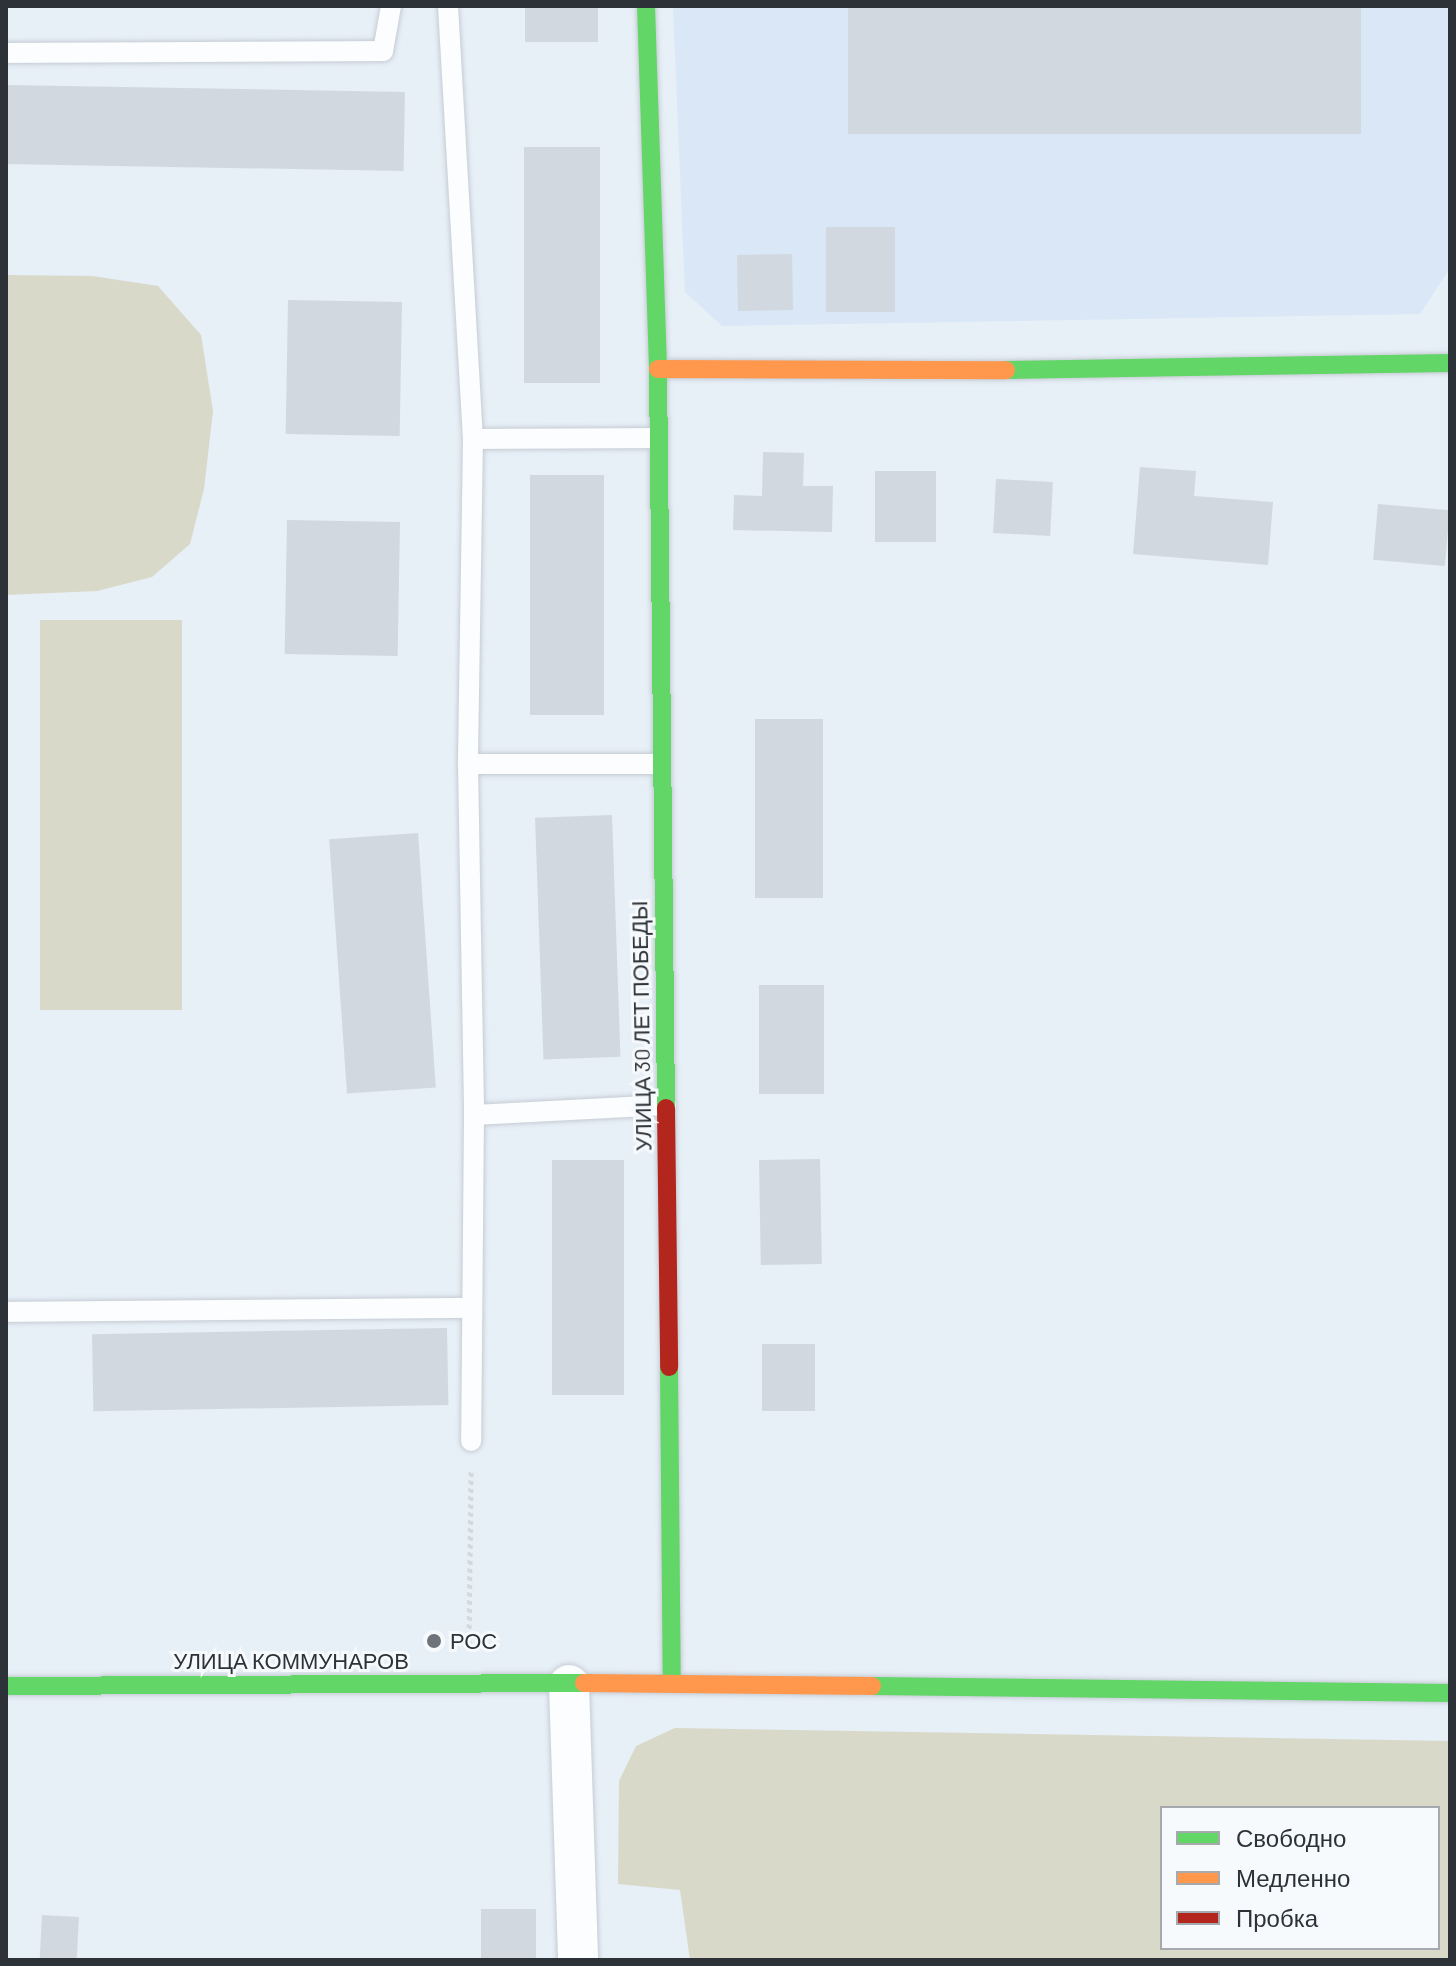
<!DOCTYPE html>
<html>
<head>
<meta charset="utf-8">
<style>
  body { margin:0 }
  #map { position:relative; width:1456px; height:1966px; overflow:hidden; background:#e7eff7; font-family:Barlow,sans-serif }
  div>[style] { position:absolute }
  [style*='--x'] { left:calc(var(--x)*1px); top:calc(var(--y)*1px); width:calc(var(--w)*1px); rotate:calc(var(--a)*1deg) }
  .built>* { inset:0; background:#d9e7f7 }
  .green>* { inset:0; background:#d8d9c8; transform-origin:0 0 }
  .building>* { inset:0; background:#d2d8df; transform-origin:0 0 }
  .path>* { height:5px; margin-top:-2.5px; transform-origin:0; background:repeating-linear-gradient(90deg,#d6d8da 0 4px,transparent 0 8px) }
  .roads { filter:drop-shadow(0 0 2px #c6ccd3) drop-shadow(0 0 2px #c6ccd3) }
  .lane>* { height:20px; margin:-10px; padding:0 10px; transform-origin:10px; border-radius:10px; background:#fbfdfe }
  .street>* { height:40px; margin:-20px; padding:0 20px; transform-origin:20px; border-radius:20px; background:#fbfdfe }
  .fast>* { height:18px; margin:-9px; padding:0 9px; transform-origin:9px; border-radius:9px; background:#63d668 }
  .slow>* { height:18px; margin:-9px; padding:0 9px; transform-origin:9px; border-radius:9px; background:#ff974d }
  .jam>* { height:18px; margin:-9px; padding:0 9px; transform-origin:9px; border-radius:9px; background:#b3261e }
  .dots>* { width:22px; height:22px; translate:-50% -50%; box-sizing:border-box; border:4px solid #f7fafd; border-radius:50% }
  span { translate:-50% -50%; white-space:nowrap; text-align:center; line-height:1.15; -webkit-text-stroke:6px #f7fafd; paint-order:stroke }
  .street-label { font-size:22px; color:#2d3238 }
  .poi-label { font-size:22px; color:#2d3238 }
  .left { translate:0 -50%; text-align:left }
  .frame { position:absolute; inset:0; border:8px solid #2d3238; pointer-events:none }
  .legend { position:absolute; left:1160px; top:1806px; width:280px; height:144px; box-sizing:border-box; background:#f7fafd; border:2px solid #a6aaae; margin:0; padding:10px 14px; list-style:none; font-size:24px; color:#2d3238 }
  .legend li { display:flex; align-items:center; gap:16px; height:40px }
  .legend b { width:40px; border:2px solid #a6aaae }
</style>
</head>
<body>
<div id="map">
  <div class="built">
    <div style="clip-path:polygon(673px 6px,1450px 6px,1450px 268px,1420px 314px,722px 326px,685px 292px)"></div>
  </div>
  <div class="green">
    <div style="clip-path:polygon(6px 275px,92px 276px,158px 286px,201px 335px,213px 411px,204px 489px,190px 544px,152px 577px,97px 591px,6px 595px)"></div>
    <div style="left:40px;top:620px;width:142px;height:390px"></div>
    <div style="clip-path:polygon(evenodd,675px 1728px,1450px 1741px,1450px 1960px,690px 1960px,680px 1890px,618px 1884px,619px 1781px,636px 1746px,675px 1728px,1438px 1808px,1438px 1948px,1162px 1948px,1162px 1808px,1438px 1808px)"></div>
  </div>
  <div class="building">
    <div style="left:525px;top:6px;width:73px;height:36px"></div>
    <div style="left:848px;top:6px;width:513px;height:128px"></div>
    <div style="left:6px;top:85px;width:399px;height:79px;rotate:1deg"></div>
    <div style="left:524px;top:147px;width:76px;height:236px"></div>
    <div style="left:826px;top:227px;width:69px;height:85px"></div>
    <div style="left:792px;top:254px;width:56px;height:55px;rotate:89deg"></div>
    <div style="left:288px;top:300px;width:114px;height:134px;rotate:1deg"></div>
    <div style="clip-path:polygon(763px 452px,804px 453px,803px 486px,833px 486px,832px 532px,733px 530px,734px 495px,762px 496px)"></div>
    <div style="clip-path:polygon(1140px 467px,1196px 471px,1194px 496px,1273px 502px,1268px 565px,1133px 554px)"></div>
    <div style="left:875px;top:471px;width:61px;height:71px"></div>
    <div style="left:530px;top:475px;width:74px;height:240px"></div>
    <div style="left:996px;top:479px;width:57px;height:54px;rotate:3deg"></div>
    <div style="left:1378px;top:504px;width:72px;height:56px;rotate:5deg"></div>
    <div style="left:287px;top:520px;width:113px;height:134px;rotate:1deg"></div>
    <div style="left:823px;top:719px;width:179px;height:68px;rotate:90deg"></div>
    <div style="left:612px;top:815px;width:242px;height:77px;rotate:88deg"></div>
    <div style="left:418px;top:833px;width:255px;height:89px;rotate:86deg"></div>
    <div style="left:759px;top:985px;width:65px;height:109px"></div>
    <div style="left:820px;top:1159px;width:105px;height:61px;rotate:89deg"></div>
    <div style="left:552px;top:1160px;width:72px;height:235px"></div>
    <div style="left:447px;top:1328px;width:77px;height:355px;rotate:89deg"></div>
    <div style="left:762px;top:1344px;width:53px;height:67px"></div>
    <div style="left:481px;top:1909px;width:55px;height:51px"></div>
    <div style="left:42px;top:1915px;width:37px;height:45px;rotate:3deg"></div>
  </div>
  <div class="path">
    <div style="--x:469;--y:1644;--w:174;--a:-89.3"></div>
  </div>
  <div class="roads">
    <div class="lane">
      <div style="--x:448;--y:6;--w:434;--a:86.7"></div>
      <div style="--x:473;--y:439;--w:325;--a:90.9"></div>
      <div style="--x:468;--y:764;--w:351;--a:89"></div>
      <div style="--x:474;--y:1115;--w:326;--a:90.5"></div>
      <div style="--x:6;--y:53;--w:377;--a:-0.3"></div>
      <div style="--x:383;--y:51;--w:46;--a:-79.9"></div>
      <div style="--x:473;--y:439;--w:183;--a:-0.3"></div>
      <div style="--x:468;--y:764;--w:192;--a:0"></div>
      <div style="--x:474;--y:1115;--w:192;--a:-3"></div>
      <div style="--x:6;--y:1312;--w:464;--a:-0.5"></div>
    </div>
    <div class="street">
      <div style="--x:569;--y:1685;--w:275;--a:88.1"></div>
    </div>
    <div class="fast">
      <div style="--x:646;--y:6;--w:363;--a:88.1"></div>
      <div style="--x:658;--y:369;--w:739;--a:89.38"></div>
      <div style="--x:1006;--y:370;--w:444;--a:-0.9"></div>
      <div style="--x:669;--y:1367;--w:316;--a:89.5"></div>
      <div style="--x:6;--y:1686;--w:578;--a:-0.3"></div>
      <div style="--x:872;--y:1686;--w:578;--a:0.69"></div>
    </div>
    <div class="slow">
      <div style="--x:658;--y:369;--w:348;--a:0.2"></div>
      <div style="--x:584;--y:1683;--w:288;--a:0.6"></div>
    </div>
    <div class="jam">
      <div style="--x:666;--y:1108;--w:259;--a:89.3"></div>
    </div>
  </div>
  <div class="dots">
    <div style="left:434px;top:1641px;background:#6e747b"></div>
  </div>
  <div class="street-label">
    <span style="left:641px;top:1026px;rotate:-91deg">УЛИЦА 30 ЛЕТ ПОБЕДЫ</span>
    <span style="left:291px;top:1661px">УЛИЦА КОММУНАРОВ</span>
  </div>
  <div class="poi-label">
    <span class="left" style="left:450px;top:1641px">РОС</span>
  </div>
  <div class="frame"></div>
  <ul class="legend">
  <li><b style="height:10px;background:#63d668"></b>Свободно</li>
  <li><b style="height:10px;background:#ff974d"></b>Медленно</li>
  <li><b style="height:10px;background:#b3261e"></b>Пробка</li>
  </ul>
</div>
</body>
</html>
